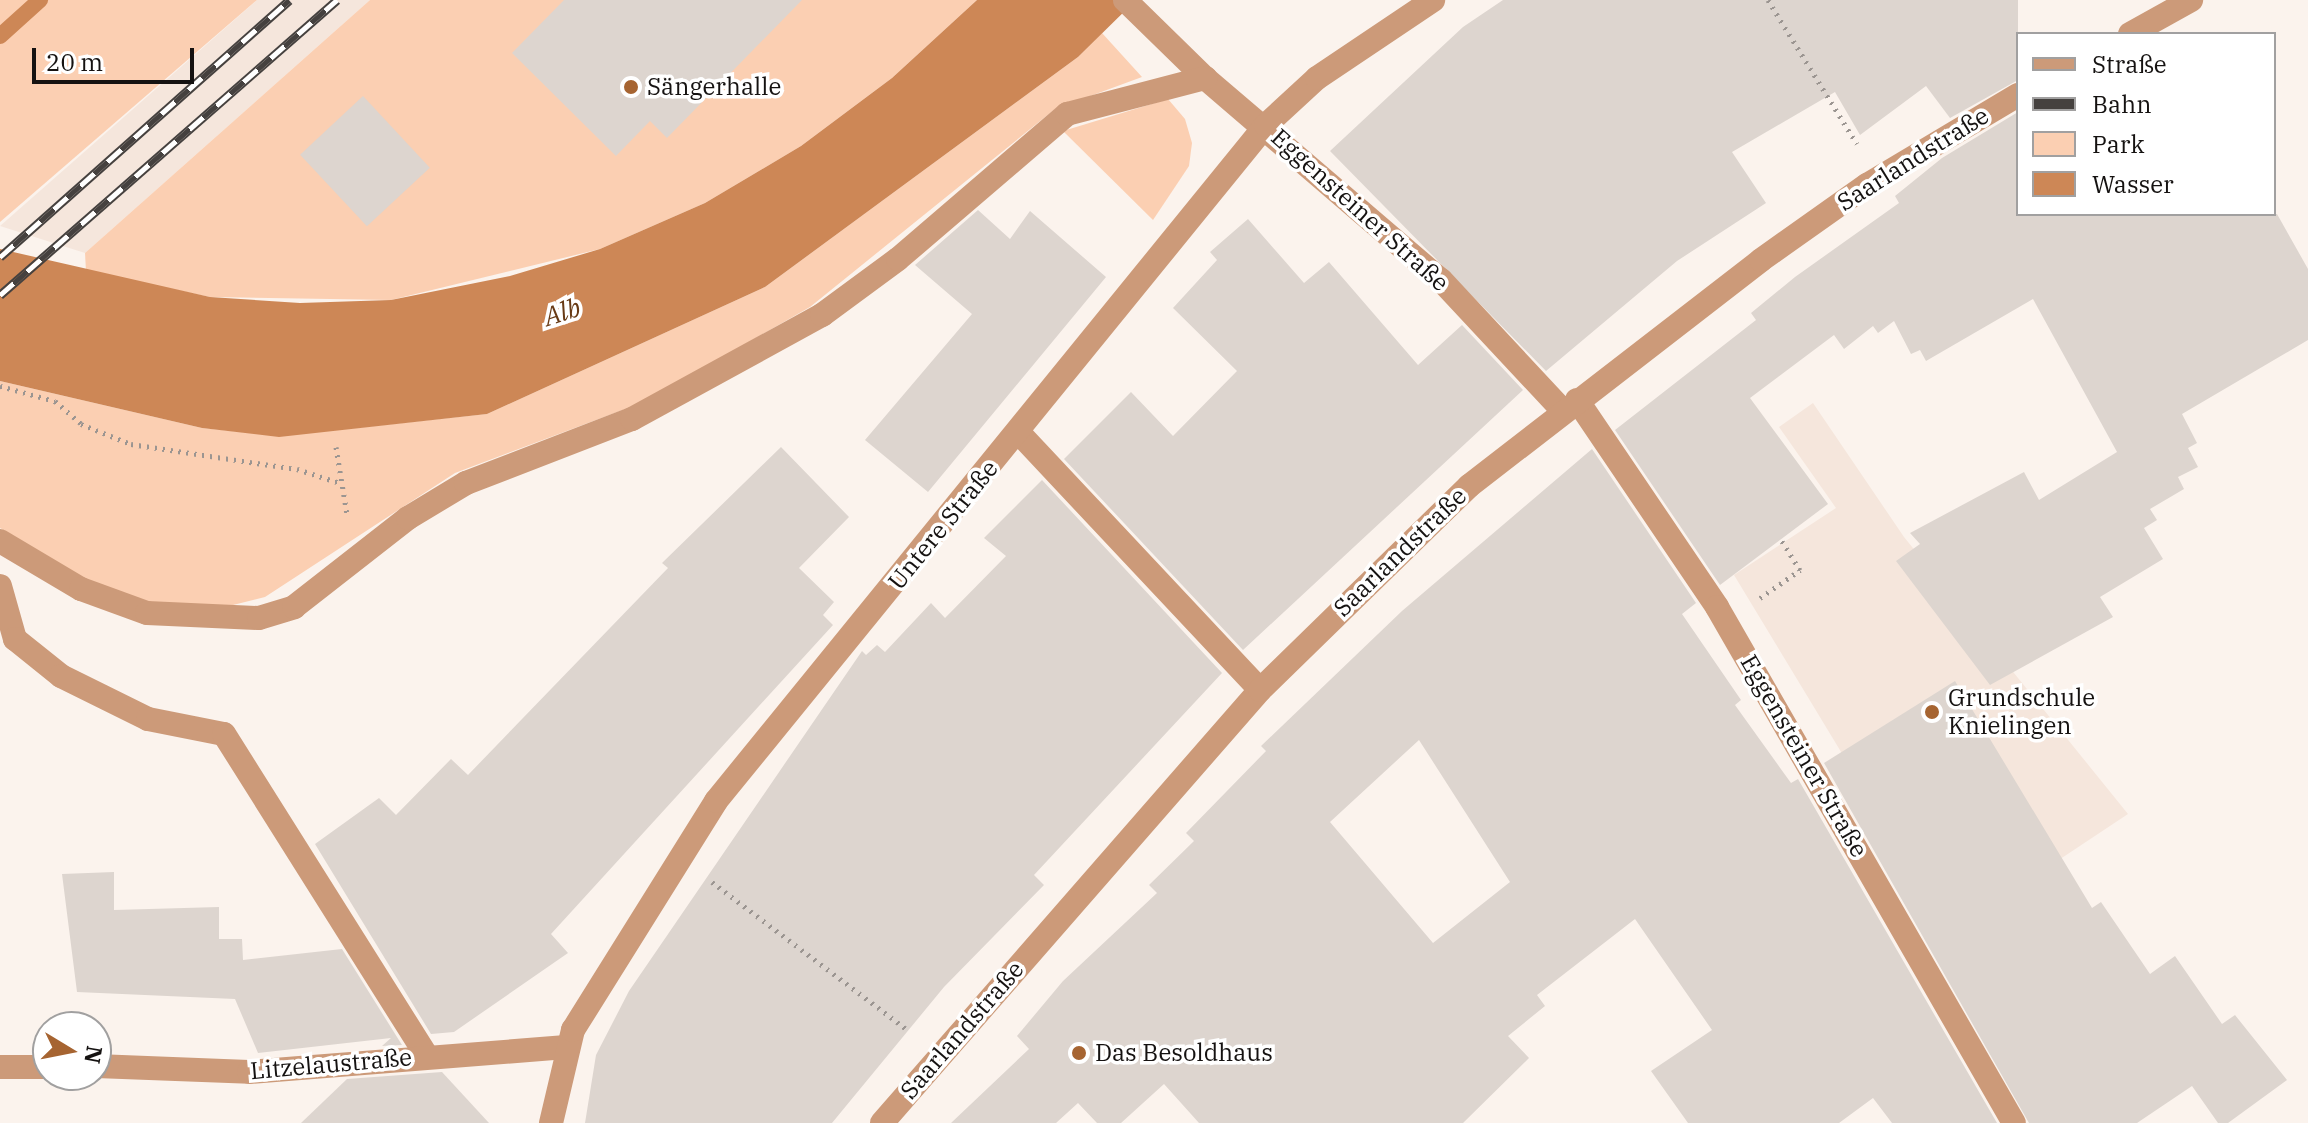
<!DOCTYPE html>
<html>
<head>
<meta charset="utf-8">
<style>
  body { margin:0 }
  #map { position:relative; width:2308px; height:1123px; overflow:hidden; background:#fbf3ed; font-family:"IBM Plex Serif",serif }
  div>[style] { position:absolute }
  [style*='--x'] { left:calc(var(--x)*1px); top:calc(var(--y)*1px); width:calc(var(--w)*1px); rotate:calc(var(--a)*1deg) }
  .built>* { inset:0; background:#f5e6dc }
  .green>* { inset:0; background:#fbcfb2 }
  .water>* { inset:0; background:#cd8756 }
  .stream>* { height:16px; margin:-8px; padding:0 8px; transform-origin:8px; border-radius:8px; background:#cd8756 }
  .building>* { inset:0; background:#ddd5cf; transform-origin:0 0 }
  .path>* { height:5px; margin-top:-2.5px; transform-origin:0; background:repeating-linear-gradient(90deg,#9b9591 0 2px,transparent 0 8px) }
  .minor>* { height:24px; margin:-12px; padding:0 12px; transform-origin:12px; border-radius:12px; background:#cc9a79 }
  .rail>* { height:9px; margin-top:-4.5px; transform-origin:0; background:repeating-linear-gradient(90deg,#fff 0 18px,#45413f 0 36px); box-sizing:border-box; border-block:2px solid #45413f }
  .dots>* { width:22px; height:22px; translate:-50% -50%; box-sizing:border-box; border:4px solid #fff; border-radius:50% }
  span { translate:-50% -50%; white-space:nowrap; text-align:center; line-height:1.15; -webkit-text-stroke:7px #fff; paint-order:stroke }
  .poi-label { font-size:24px; color:#151211 }
  .left { translate:0 -50%; text-align:left }
  .street-label { font-size:24px; color:#151211 }
  .water-label { font-size:26px; color:#683a15; font-style:italic }
  .legend { position:absolute; left:2016px; top:32px; width:260px; height:184px; box-sizing:border-box; background:#fff; border:2px solid #a1a0a0; margin:0; padding:10px 14px; list-style:none; font-size:24px; color:#151211 }
  .legend li { display:flex; align-items:center; gap:16px; height:40px }
  .legend b { width:40px; border:2px solid #a1a0a0 }
  .north { position:absolute; left:32px; top:1011px; width:80px; height:80px; box-sizing:border-box; background:#fff; border:2px solid #a1a0a0; border-radius:50%; rotate:100deg; font-size:22px; font-weight:700; line-height:32px; text-align:center; color:#151211 }
  .north::after { content:''; display:block; margin:auto; width:28px; height:36px; background:#a66431; clip-path:polygon(50% 0,100% 100%,50% 72%,0 100%) }
  .scale { position:absolute; left:32px; top:48px; width:162px; height:36px; box-sizing:border-box; border:4px solid #151211; border-top:0; padding-left:10px; font-size:24px; line-height:28px; white-space:nowrap; color:#151211; -webkit-text-stroke:6px #fff; paint-order:stroke }
</style>
</head>
<body>
<div id="map">
  <div class="built">
    <div style="clip-path:polygon(257px 0,370px 0,85px 253px,0 226px)"></div>
    <div style="clip-path:polygon(1813px 403px,1904px 537px,2128px 814px,1950px 932px,1734px 575px,1836px 508px,1779px 427px)"></div>
  </div>
  <div class="green">
    <div style="clip-path:polygon(0 0,257px 0,0 222px)"></div>
    <div style="clip-path:polygon(370px 0,977px 0,892px 78px,801px 146px,705px 203px,600px 249px,391px 300px,210px 297px,86px 271px,85px 253px)"></div>
    <div style="clip-path:polygon(1102px 33px,1142px 77px,1055px 109px,810px 307px,644px 402px,455px 473px,265px 597px,229px 606px,165px 607px,97px 586px,0 528px,0 381px,202px 428px,279px 436px,487px 414px,765px 287px,1078px 57px)"></div>
    <div style="clip-path:polygon(1168px 99px,1185px 119px,1192px 143px,1189px 166px,1153px 220px,1063px 131px)"></div>
  </div>
  <div class="water">
    <div style="clip-path:polygon(977px 0,1136px 0,1078px 57px,765px 287px,487px 414px,279px 437px,202px 428px,0 381px,0 249px,210px 297px,300px 303px,391px 300px,510px 276px,600px 249px,705px 203px,801px 146px,892px 78px)"></div>
  </div>
  <div class="stream">
    <div style="--x:0;--y:36;--w:54;--a:-42"></div>
  </div>
  <div class="building">
    <div style="clip-path:polygon(564px 0,802px 0,667px 138px,650px 121px,616px 156px,512px 53px)"></div>
    <div style="clip-path:polygon(1503px 0,2018px 0,2018px 80px,1950px 118px,1926px 86px,1860px 135px,1835px 92px,1732px 152px,1766px 203px,1677px 261px,1546px 371px,1330px 151px,1463px 27px)"></div>
    <div style="left:363px;top:96px;width:98px;height:86px;rotate:47deg"></div>
    <div style="clip-path:polygon(2018px 112px,2018px 214px,2277px 214px,2308px 269px,2308px 340px,2182px 414px,2197px 443px,2188px 448px,2198px 467px,2178px 477px,2184px 489px,2150px 509px,2157px 520px,2144px 528px,2163px 559px,2100px 597px,2113px 617px,1990px 685px,1896px 561px,1920px 544px,1910px 533px,2024px 472px,2039px 500px,2117px 452px,2033px 299px,1926px 361px,1920px 350px,1911px 354px,1894px 321px,1878px 333px,1873px 326px,1844px 349px,1834px 335px,1750px 398px,1828px 504px,1720px 585px,1615px 430px,1756px 320px,1751px 313px,1795px 277px,1899px 203px,1895px 196px,1942px 158px)"></div>
    <div style="clip-path:polygon(978px 210px,1010px 239px,1030px 211px,1106px 277px,928px 492px,865px 440px,972px 314px,915px 265px)"></div>
    <div style="clip-path:polygon(1248px 219px,1304px 283px,1329px 262px,1418px 365px,1462px 325px,1523px 390px,1243px 650px,1064px 459px,1131px 392px,1173px 436px,1237px 371px,1173px 308px,1217px 260px,1210px 252px)"></div>
    <div style="clip-path:polygon(781px 447px,849px 517px,799px 568px,834px 602px,823px 615px,833px 625px,551px 934px,568px 953px,454px 1032px,431px 1034px,315px 844px,379px 798px,396px 815px,451px 759px,468px 775px,668px 568px,662px 563px)"></div>
    <div style="clip-path:polygon(evenodd,1592px 449px,1696px 603px,1682px 614px,1741px 700px,1735px 705px,1791px 783px,1798px 779px,1997px 1123px,1892px 1123px,1873px 1098px,1839px 1123px,1688px 1123px,1651px 1071px,1712px 1030px,1635px 919px,1537px 995px,1545px 1006px,1508px 1036px,1529px 1058px,1463px 1123px,1199px 1123px,1164px 1084px,1121px 1123px,1097px 1123px,1078px 1103px,1056px 1123px,951px 1123px,1029px 1049px,1017px 1036px,1063px 981px,1157px 893px,1149px 885px,1194px 841px,1186px 833px,1266px 751px,1261px 746px,1402px 611px,1592px 449px,1419px 740px,1510px 882px,1433px 943px,1330px 822px,1419px 740px)"></div>
    <div style="clip-path:polygon(1042px 480px,1222px 673px,1034px 875px,1044px 885px,944px 987px,832px 1123px,585px 1123px,596px 1055px,629px 991px,862px 651px,866px 655px,877px 645px,885px 652px,931px 603px,945px 618px,1006px 556px,984px 538px)"></div>
    <div style="clip-path:polygon(1955px 681px,2092px 908px,2101px 902px,2150px 974px,2175px 956px,2222px 1024px,2235px 1015px,2287px 1080px,2228px 1123px,2218px 1123px,2192px 1086px,2137px 1123px,2029px 1123px,1824px 763px)"></div>
    <div style="clip-path:polygon(114px 872px,114px 910px,219px 907px,219px 939px,242px 939px,243px 960px,342px 949px,402px 1045px,382px 1046px,391px 1038px,258px 1053px,235px 999px,77px 992px,62px 874px)"></div>
    <div style="clip-path:polygon(442px 1072px,489px 1123px,301px 1123px,347px 1079px)"></div>
  </div>
  <div class="path">
    <div style="--x:1768;--y:0;--w:169;--a:58.3"></div>
    <div style="--x:0;--y:386;--w:57;--a:15.3"></div>
    <div style="--x:55;--y:401;--w:35;--a:41"></div>
    <div style="--x:81;--y:424;--w:54;--a:21.8"></div>
    <div style="--x:131;--y:444;--w:168;--a:8.6"></div>
    <div style="--x:297;--y:469;--w:45;--a:18"></div>
    <div style="--x:336;--y:447;--w:68;--a:80.7"></div>
    <div style="--x:1760;--y:598;--w:49;--a:-35"></div>
    <div style="--x:1800;--y:570;--w:36;--a:-122"></div>
    <div style="--x:712;--y:882;--w:246;--a:37.1"></div>
  </div>
  <div class="minor">
    <div style="--x:1125;--y:0;--w:112;--a:44.3"></div>
    <div style="--x:1205;--y:78;--w:311;--a:40.6"></div>
    <div style="--x:1441;--y:280;--w:179;--a:47"></div>
    <div style="--x:2130;--y:34;--w:70;--a:-29.1"></div>
    <div style="--x:1577;--y:400;--w:250;--a:55.9"></div>
    <div style="--x:1717;--y:607;--w:595;--a:60.08"></div>
    <div style="--x:1019;--y:433;--w:352;--a:46.8"></div>
    <div style="--x:0;--y:541;--w:94;--a:30.7"></div>
    <div style="--x:81;--y:589;--w:70;--a:20"></div>
    <div style="--x:147;--y:613;--w:112;--a:2.6"></div>
    <div style="--x:259;--y:618;--w:37;--a:-17"></div>
    <div style="--x:294;--y:607;--w:145;--a:-38"></div>
    <div style="--x:408;--y:518;--w:68;--a:-31.1"></div>
    <div style="--x:466;--y:483;--w:178;--a:-21.1"></div>
    <div style="--x:632;--y:419;--w:217;--a:-28.7"></div>
    <div style="--x:822;--y:315;--w:94;--a:-36.4"></div>
    <div style="--x:898;--y:259;--w:223;--a:-40.6"></div>
    <div style="--x:1067;--y:114;--w:143;--a:-14.6"></div>
    <div style="--x:0;--y:586;--w:55;--a:74.2"></div>
    <div style="--x:15;--y:639;--w:59;--a:38.8"></div>
    <div style="--x:61;--y:676;--w:97;--a:26.3"></div>
    <div style="--x:148;--y:719;--w:77;--a:11.2"></div>
    <div style="--x:224;--y:734;--w:381;--a:57.8"></div>
    <div style="--x:96;--y:1066;--w:153;--a:2.2"></div>
    <div style="--x:249;--y:1072;--w:318;--a:-4.5"></div>
    <div style="--x:0;--y:1067;--w:48;--a:0"></div>
    <div style="--x:551;--y:1123;--w:96;--a:-76.7"></div>
    <div style="--x:573;--y:1030;--w:270;--a:-58"></div>
    <div style="--x:716;--y:801;--w:871;--a:-50.87"></div>
    <div style="--x:1266;--y:125;--w:69;--a:-42.7"></div>
    <div style="--x:1317;--y:78;--w:140;--a:-33.9"></div>
    <div style="--x:882;--y:1123;--w:575;--a:-48.88"></div>
    <div style="--x:1260;--y:690;--w:292;--a:-44.3"></div>
    <div style="--x:1469;--y:486;--w:369;--a:-37.7"></div>
    <div style="--x:1761;--y:260;--w:130;--a:-35.3"></div>
    <div style="--x:1867;--y:185;--w:176;--a:-30.8"></div>
  </div>
  <div class="rail">
    <div style="--x:0;--y:257;--w:387;--a:-41.6"></div>
    <div style="--x:0;--y:295;--w:448;--a:-41.2"></div>
  </div>
  <div class="dots">
    <div style="left:631px;top:87px;background:#a66431"></div>
    <div style="left:1932px;top:712px;background:#a66431"></div>
    <div style="left:1079px;top:1053px;background:#a66431"></div>
  </div>
  <div class="poi-label">
    <span class="left" style="left:647px;top:87px">Sängerhalle</span>
    <span class="left" style="left:1948px;top:712px">Grundschule<br>Knielingen</span>
    <span class="left" style="left:1095px;top:1053px">Das Besoldhaus</span>
  </div>
  <div class="street-label">
    <span style="left:1913px;top:159px;rotate:-32deg">Saarlandstraße</span>
    <span style="left:1360px;top:210px;rotate:42deg">Eggensteiner Straße</span>
    <span style="left:943px;top:525px;rotate:-51deg">Untere Straße</span>
    <span style="left:1400px;top:552px;rotate:-44deg">Saarlandstraße</span>
    <span style="left:1804px;top:756px;rotate:60deg">Eggensteiner Straße</span>
    <span style="left:962px;top:1030px;rotate:-49deg">Saarlandstraße</span>
    <span style="left:331px;top:1064px;rotate:-5deg">Litzelaustraße</span>
  </div>
  <div class="water-label">
    <span style="left:562px;top:312px;rotate:-18deg">Alb</span>
  </div>
  <ul class="legend">
  <li><b style="height:10px;background:#cc9a79"></b>Straße</li>
  <li><b style="height:10px;background:#45413f"></b>Bahn</li>
  <li><b style="height:22px;background:#fbcfb2"></b>Park</li>
  <li><b style="height:22px;background:#cd8756"></b>Wasser</li>
  </ul>
  <div class="north">N</div>
  <div class="scale">20 m</div>
</div>
</body>
</html>
